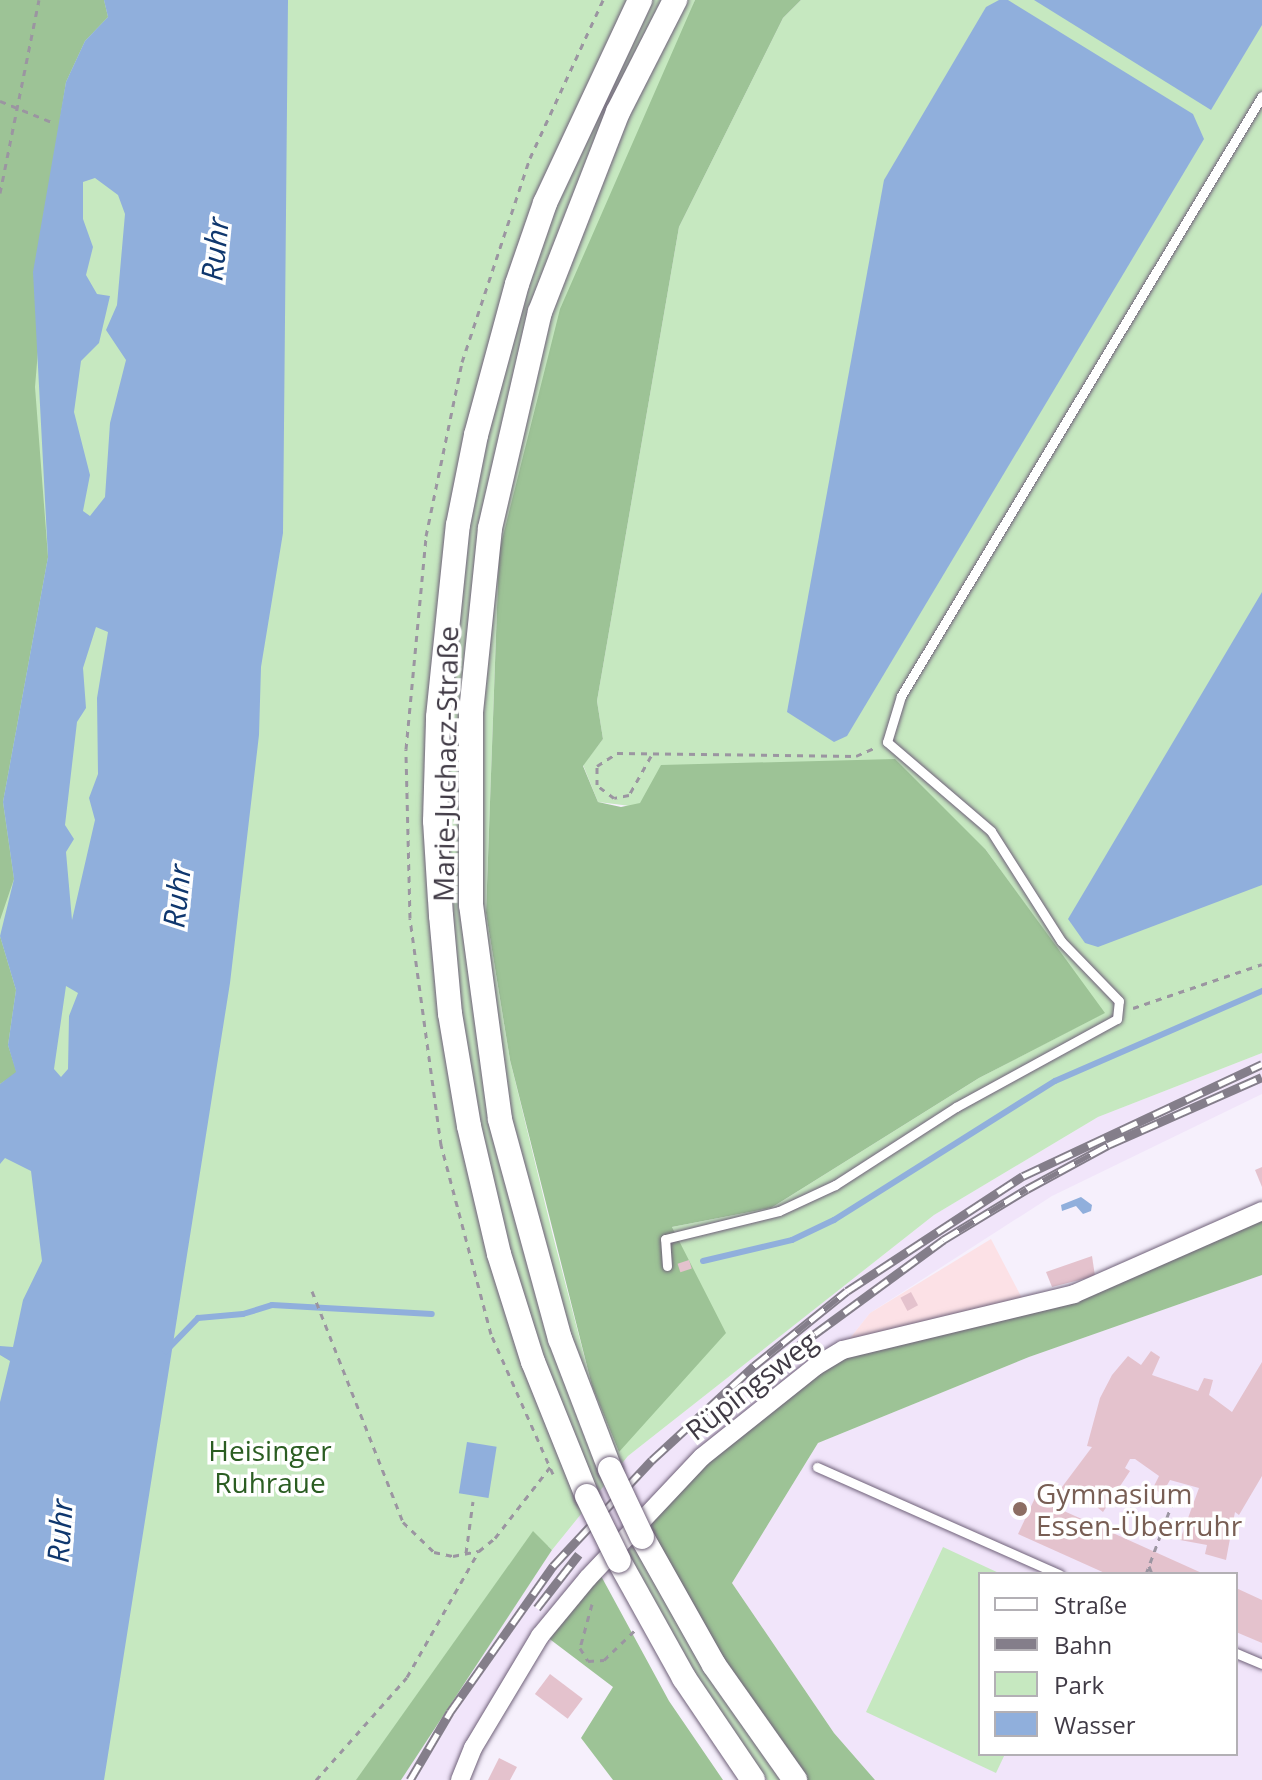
<!DOCTYPE html>
<html>
<head>
<meta charset="utf-8">
<style>
  body { margin:0 }
  #map { position:relative; width:1262px; height:1780px; overflow:hidden; background:#f6f0fc; font-family:"Open Sans",sans-serif }
  div>[style] { position:absolute }
  [style*='--x'] { left:calc(var(--x)*1px); top:calc(var(--y)*1px); width:calc(var(--w)*1px); rotate:calc(var(--a)*1deg) }
  .built>* { inset:0; background:#f1e5fa }
  .industrial>* { inset:0; background:#fce1e6 }
  .green>* { inset:0; background:#c6e8c0 }
  .forest>* { inset:0; background:#9dc396 }
  .water>* { inset:0; background:#90afdc; transform-origin:0 0 }
  .stream>* { height:6px; margin:-3px; padding:0 3px; transform-origin:3px; border-radius:3px; background:#90afdc }
  .building>* { inset:0; background:#e4c2cd; transform-origin:0 0 }
  .path>* { height:3px; margin-top:-1.5px; transform-origin:0; background:repeating-linear-gradient(90deg,#9b95a1 0 6px,transparent 0 12px) }
  .roads { filter:drop-shadow(0 0 2px #6f6179) drop-shadow(0 0 2px #6f6179) }
  .lane>* { height:9px; margin:-4.5px; padding:0 4.5px; transform-origin:4.5px; border-radius:4.5px; background:#fff }
  .street>* { height:18px; margin:-9px; padding:0 9px; transform-origin:9px; border-radius:9px; background:#fff }
  .secondary>* { height:24px; margin:-12px; padding:0 12px; transform-origin:12px; border-radius:12px; background:#fff }
  .rail>* { height:9px; margin-top:-4.5px; transform-origin:0; background:repeating-linear-gradient(90deg,#fff 0 18px,#847e8a 0 36px); box-sizing:border-box; border-block:2px solid #847e8a }
  .bridges { filter:drop-shadow(0 0 2px #6f6179) drop-shadow(0 0 2px #6f6179) }
  .secondary-bridge>* { height:24px; margin:-12px; padding:0 12px; transform-origin:12px; border-radius:12px; background:#fff }
  .dots>* { width:22px; height:22px; translate:-50% -50%; box-sizing:border-box; border:4px solid #fff; border-radius:50% }
  span { translate:-50% -50%; white-space:nowrap; text-align:center; line-height:1.15; -webkit-text-stroke:7px #fff; paint-order:stroke }
  .street-label { font-size:28px; color:#403a45 }
  .park-label { font-size:28px; color:#2b5d22 }
  .education-label { font-size:28px; color:#785e54 }
  .left { translate:0 -50%; text-align:left }
  .water-label { font-size:30px; color:#0f376e; font-style:italic }
  .legend { position:absolute; left:978px; top:1572px; width:260px; height:184px; box-sizing:border-box; background:#fff; border:2px solid #b3b0b5; margin:0; padding:10px 14px; list-style:none; font-size:24px; color:#403a45 }
  .legend li { display:flex; align-items:center; gap:16px; height:40px }
  .legend b { width:40px; border:2px solid #b3b0b5 }
</style>
</head>
<body>
<div id="map">
  <div class="built">
    <div style="clip-path:polygon(1262px 1053px,1262px 1094px,1052px 1196px,870px 1313px,847px 1342px,568px 1591px,454px 1780px,401px 1780px,552px 1550px,628px 1456px,934px 1215px,1098px 1117px)"></div>
    <div style="clip-path:polygon(evenodd,1262px 1275px,1262px 1780px,875px 1780px,834px 1733px,732px 1583px,818px 1443px,1029px 1357px,1262px 1275px,980px 1574px,1236px 1574px,1236px 1754px,980px 1754px,980px 1574px)"></div>
  </div>
  <div class="industrial">
    <div style="clip-path:polygon(991px 1239px,1023px 1300px,847px 1342px,870px 1313px)"></div>
  </div>
  <div class="green">
    <div style="clip-path:polygon(0 0,695px 0,499px 552px,486px 913px,510px 1060px,552px 1232px,592px 1386px,619px 1452px,692px 1269px,672px 1227px,771px 1208px,979px 1078px,1104px 1013px,986px 850px,598px 802px,583px 765px,603px 739px,597px 701px,679px 227px,783px 18px,801px 0,1262px 0,1262px 1053px,1098px 1117px,934px 1215px,628px 1456px,552px 1550px,548px 1546px,389px 1780px,0 1780px)"></div>
    <div style="clip-path:polygon(633px 1543px,707px 1673px,780px 1780px,767px 1780px,700px 1681px,627px 1554px)"></div>
    <div style="clip-path:polygon(943px 1547px,1001px 1574px,980px 1574px,980px 1754px,1005px 1754px,996px 1773px,866px 1712px)"></div>
  </div>
  <div class="forest">
    <div style="clip-path:polygon(0 0,104px 0,108px 17px,85px 41px,66px 82px,54px 158px,35px 387px,48px 557px,3px 802px,14px 879px,0 920px)"></div>
    <div style="clip-path:polygon(695px 0,801px 0,783px 18px,679px 227px,597px 701px,603px 739px,583px 766px,598px 802px,621px 807px,640px 803px,661px 765px,895px 759px,986px 850px,1105px 1013px,979px 1078px,771px 1208px,672px 1227px,726px 1333px,619px 1452px,592px 1386px,510px 1060px,486px 913px,499px 552px,560px 309px)"></div>
    <div style="clip-path:polygon(0 936px,16px 990px,8px 1045px,17px 1073px,0 1084px)"></div>
    <div style="clip-path:polygon(1262px 1218px,1262px 1275px,1029px 1357px,818px 1443px,732px 1583px,834px 1733px,875px 1780px,799px 1780px,770px 1740px,644px 1521px,705px 1459px,845px 1355px,1048px 1306px)"></div>
    <div style="clip-path:polygon(533px 1531px,552px 1550px,401px 1780px,356px 1780px)"></div>
    <div style="clip-path:polygon(600px 1574px,669px 1701px,723px 1780px,613px 1780px,581px 1738px,613px 1687px,547px 1637px)"></div>
  </div>
  <div class="water">
    <div style="clip-path:polygon(evenodd,104px 0,288px 0,283px 533px,261px 667px,259px 735px,230px 983px,104px 1780px,0 1780px,0 1402px,10px 1361px,0 1355px,0 1346px,13px 1347px,23px 1300px,42px 1261px,31px 1171px,5px 1158px,0 1164px,0 1084px,16px 1072px,8px 1045px,16px 990px,0 936px,14px 879px,3px 802px,48px 557px,33px 272px,66px 82px,85px 41px,108px 17px,104px 0,95px 178px,118px 195px,125px 214px,117px 305px,106px 330px,126px 360px,110px 423px,105px 497px,90px 516px,83px 511px,90px 475px,74px 412px,81px 361px,99px 343px,110px 296px,97px 294px,86px 275px,93px 247px,83px 219px,83px 182px,95px 178px,104px 0,96px 627px,108px 632px,97px 698px,98px 774px,89px 798px,95px 820px,72px 920px,66px 852px,74px 839px,65px 825px,77px 722px,86px 708px,83px 668px,96px 627px,104px 0,66px 986px,78px 993px,69px 1016px,68px 1069px,61px 1077px,54px 1069px,66px 986px)"></div>
    <div style="clip-path:polygon(999px 0,1008px 0,1193px 114px,1204px 139px,847px 736px,834px 742px,787px 712px,884px 180px,986px 7px)"></div>
    <div style="clip-path:polygon(1034px 0,1262px 0,1262px 25px,1211px 110px)"></div>
    <div style="clip-path:polygon(1262px 592px,1262px 885px,1098px 947px,1085px 943px,1068px 919px)"></div>
    <div style="clip-path:polygon(1081px 1197px,1092px 1205px,1091px 1211px,1083px 1214px,1076px 1206px,1062px 1211px,1061px 1205px)"></div>
    <div style="left:467px;top:1442px;width:30px;height:52px;rotate:9deg"></div>
  </div>
  <div class="stream">
    <div style="--x:703;--y:1261;--w:91;--a:-13.3"></div>
    <div style="--x:792;--y:1240;--w:47;--a:-25.5"></div>
    <div style="--x:834;--y:1220;--w:261;--a:-32.2"></div>
    <div style="--x:1055;--y:1081;--w:226;--a:-23.5"></div>
    <div style="--x:166;--y:1351;--w:46;--a:-45.9"></div>
    <div style="--x:198;--y:1318;--w:45;--a:-5.1"></div>
    <div style="--x:243;--y:1314;--w:30;--a:-17"></div>
    <div style="--x:272;--y:1305;--w:160;--a:3.2"></div>
  </div>
  <div class="building">
    <div style="clip-path:polygon(1262px 1167px,1262px 1187px,1255px 1170px)"></div>
    <div style="clip-path:polygon(1092px 1256px,1095px 1276px,1052px 1287px,1046px 1272px)"></div>
    <div style="left:689px;top:1260px;width:9px;height:12px;rotate:72deg"></div>
    <div style="left:911px;top:1292px;width:15px;height:12px;rotate:62deg"></div>
    <div style="clip-path:polygon(1151px 1351px,1160px 1357px,1152px 1375px,1198px 1391px,1204px 1378px,1213px 1380px,1209px 1395px,1232px 1412px,1262px 1362px,1262px 1476px,1239px 1515px,1235px 1512px,1226px 1560px,1205px 1554px,1207px 1545px,1180px 1540px,1199px 1488px,1170px 1480px,1162px 1494px,1153px 1488px,1159px 1476px,1135px 1459px,1130px 1459px,1125px 1468px,1130px 1471px,1103px 1512px,1082px 1495px,1077px 1503px,1059px 1491px,1092px 1447px,1087px 1446px,1100px 1398px,1112px 1375px,1128px 1356px,1141px 1365px)"></div>
    <div style="clip-path:polygon(1035px 1498px,1204px 1574px,1107px 1574px,1018px 1534px)"></div>
    <div style="clip-path:polygon(1236px 1588px,1262px 1600px,1262px 1643px,1236px 1632px)"></div>
    <div style="left:550px;top:1674px;width:41px;height:25px;rotate:37deg"></div>
    <div style="clip-path:polygon(499px 1758px,517px 1767px,510px 1780px,488px 1780px)"></div>
  </div>
  <div class="path">
    <div style="--x:0;--y:101;--w:58;--a:22.2"></div>
    <div style="--x:0;--y:193;--w:197;--a:-78.6"></div>
    <div style="--x:651;--y:756;--w:45;--a:119.4"></div>
    <div style="--x:629;--y:795;--w:15;--a:169"></div>
    <div style="--x:614;--y:798;--w:21;--a:-143"></div>
    <div style="--x:597;--y:785;--w:19;--a:-90"></div>
    <div style="--x:597;--y:766;--w:24;--a:-33"></div>
    <div style="--x:617;--y:753;--w:239;--a:0.7"></div>
    <div style="--x:856;--y:756;--w:22;--a:-24"></div>
    <div style="--x:1133;--y:1008;--w:136;--a:-18.8"></div>
    <div style="--x:312;--y:1291;--w:248;--a:68.5"></div>
    <div style="--x:403;--y:1522;--w:43;--a:44.1"></div>
    <div style="--x:434;--y:1552;--w:19;--a:12"></div>
    <div style="--x:453;--y:1556;--w:26;--a:-11"></div>
    <div style="--x:553;--y:1474;--w:153;--a:-113.9"></div>
    <div style="--x:491;--y:1334;--w:196;--a:-104.8"></div>
    <div style="--x:441;--y:1145;--w:229;--a:-97.8"></div>
    <div style="--x:410;--y:918;--w:169;--a:-91.4"></div>
    <div style="--x:406;--y:749;--w:214;--a:-84.6"></div>
    <div style="--x:426;--y:536;--w:178;--a:-78.3"></div>
    <div style="--x:462;--y:362;--w:215;--a:-71.6"></div>
    <div style="--x:530;--y:158;--w:174;--a:-65.2"></div>
    <div style="--x:466;--y:1553;--w:52;--a:-82.3"></div>
    <div style="--x:1149;--y:1566;--w:9;--a:69"></div>
    <div style="--x:1146;--y:1574;--w:95;--a:-69.7"></div>
    <div style="--x:592;--y:1604;--w:46;--a:105.3"></div>
    <div style="--x:580;--y:1648;--w:15;--a:58"></div>
    <div style="--x:588;--y:1661;--w:16;--a:-4"></div>
    <div style="--x:604;--y:1660;--w:42;--a:-44"></div>
    <div style="--x:316;--y:1780;--w:137;--a:-48.5"></div>
    <div style="--x:407;--y:1677;--w:145;--a:-60.3"></div>
    <div style="--x:479;--y:1551;--w:21;--a:-39"></div>
    <div style="--x:495;--y:1538;--w:90;--a:-52.2"></div>
  </div>
  <div class="roads">
    <div class="lane">
      <div style="--x:667;--y:1266;--w:27;--a:-94"></div>
      <div style="--x:665;--y:1239;--w:117;--a:-13.8"></div>
      <div style="--x:779;--y:1211;--w:62;--a:-24.9"></div>
      <div style="--x:835;--y:1185;--w:144;--a:-32.8"></div>
      <div style="--x:956;--y:1107;--w:183;--a:-28.7"></div>
      <div style="--x:1117;--y:1019;--w:18;--a:-84"></div>
      <div style="--x:1119;--y:1001;--w:83;--a:-134"></div>
      <div style="--x:1061;--y:941;--w:130;--a:-122.5"></div>
      <div style="--x:991;--y:831;--w:137;--a:-139.4"></div>
      <div style="--x:887;--y:742;--w:48;--a:-73.1"></div>
      <div style="--x:901;--y:696;--w:700;--a:-58.97"></div>
      <div style="--x:817;--y:1467;--w:265;--a:23.9"></div>
      <div style="--x:1236;--y:1653;--w:28;--a:23"></div>
    </div>
    <div class="street">
      <div style="--x:460;--y:1780;--w:35;--a:-68"></div>
      <div style="--x:473;--y:1748;--w:131;--a:-59.1"></div>
      <div style="--x:540;--y:1636;--w:75;--a:-50.4"></div>
      <div style="--x:588;--y:1578;--w:166;--a:-46.7"></div>
      <div style="--x:702;--y:1457;--w:146;--a:-38.6"></div>
      <div style="--x:816;--y:1366;--w:31;--a:-31"></div>
      <div style="--x:843;--y:1350;--w:238;--a:-13.6"></div>
      <div style="--x:1074;--y:1294;--w:206;--a:-23.8"></div>
    </div>
    <div class="secondary">
      <div style="--x:610;--y:1469;--w:139;--a:-111"></div>
      <div style="--x:560;--y:1339;--w:228;--a:-105.3"></div>
      <div style="--x:500;--y:1119;--w:216;--a:-97.7"></div>
      <div style="--x:471;--y:905;--w:193;--a:-90"></div>
      <div style="--x:471;--y:712;--w:185;--a:-84.1"></div>
      <div style="--x:490;--y:528;--w:222;--a:-77"></div>
      <div style="--x:540;--y:312;--w:215;--a:-68.7"></div>
      <div style="--x:618;--y:112;--w:126;--a:-63"></div>
      <div style="--x:587;--y:1496;--w:144;--a:-111.9"></div>
      <div style="--x:533;--y:1362;--w:113;--a:-107.5"></div>
      <div style="--x:499;--y:1254;--w:131;--a:-103.2"></div>
      <div style="--x:469;--y:1126;--w:114;--a:-99.6"></div>
      <div style="--x:450;--y:1014;--w:98;--a:-95.2"></div>
      <div style="--x:441;--y:916;--w:95;--a:-93.6"></div>
      <div style="--x:435;--y:821;--w:104;--a:-88.3"></div>
      <div style="--x:438;--y:717;--w:193;--a:-84.1"></div>
      <div style="--x:458;--y:525;--w:92;--a:-78.7"></div>
      <div style="--x:476;--y:435;--w:156;--a:-74.8"></div>
      <div style="--x:517;--y:284;--w:86;--a:-70.9"></div>
      <div style="--x:545;--y:203;--w:224;--a:-64.9"></div>
      <div style="--x:642;--y:1537;--w:147;--a:60.6"></div>
      <div style="--x:714;--y:1665;--w:141;--a:54.8"></div>
      <div style="--x:619;--y:1561;--w:134;--a:60.9"></div>
      <div style="--x:684;--y:1678;--w:123;--a:55.9"></div>
    </div>
  </div>
  <div class="rail">
    <div style="--x:786;--y:1355;--w:195;--a:-36.2"></div>
    <div style="--x:943;--y:1240;--w:98;--a:-31.3"></div>
    <div style="--x:1027;--y:1189;--w:92;--a:-28.5"></div>
    <div style="--x:1108;--y:1145;--w:168;--a:-23.8"></div>
    <div style="--x:537;--y:1608;--w:68;--a:-52.1"></div>
    <div style="--x:410;--y:1780;--w:79;--a:-59.5"></div>
    <div style="--x:450;--y:1712;--w:179;--a:-54.8"></div>
    <div style="--x:553;--y:1566;--w:145;--a:-47"></div>
    <div style="--x:652;--y:1460;--w:139;--a:-42.7"></div>
    <div style="--x:754;--y:1366;--w:119;--a:-38.9"></div>
    <div style="--x:847;--y:1291;--w:210;--a:-33.2"></div>
    <div style="--x:1023;--y:1176;--w:264;--a:-25.1"></div>
  </div>
  <div class="bridges">
    <div class="secondary-bridge">
      <div style="--x:610;--y:1469;--w:75;--a:64.8"></div>
      <div style="--x:587;--y:1496;--w:72;--a:63.8"></div>
    </div>
  </div>
  <div class="dots">
    <div style="left:1020px;top:1509px;background:#8d6e63"></div>
  </div>
  <div class="street-label">
    <span style="left:445px;top:764px;rotate:-89deg">Marie-Juchacz-Straße</span>
    <span style="left:751px;top:1385px;rotate:-38deg">Rüpingsweg</span>
  </div>
  <div class="park-label">
    <span style="left:270px;top:1466px">Heisinger<br>Ruhraue</span>
  </div>
  <div class="education-label">
    <span class="left" style="left:1036px;top:1509px">Gymnasium<br>Essen-Überruhr</span>
  </div>
  <div class="water-label">
    <span style="left:215px;top:249px;rotate:-84deg">Ruhr</span>
    <span style="left:177px;top:896px;rotate:-84deg">Ruhr</span>
    <span style="left:60px;top:1531px;rotate:-86deg">Ruhr</span>
  </div>
  <ul class="legend">
  <li><b style="height:10px;background:#fff"></b>Straße</li>
  <li><b style="height:10px;background:#847e8a"></b>Bahn</li>
  <li><b style="height:22px;background:#c6e8c0"></b>Park</li>
  <li><b style="height:22px;background:#90afdc"></b>Wasser</li>
  </ul>
</div>
</body>
</html>
